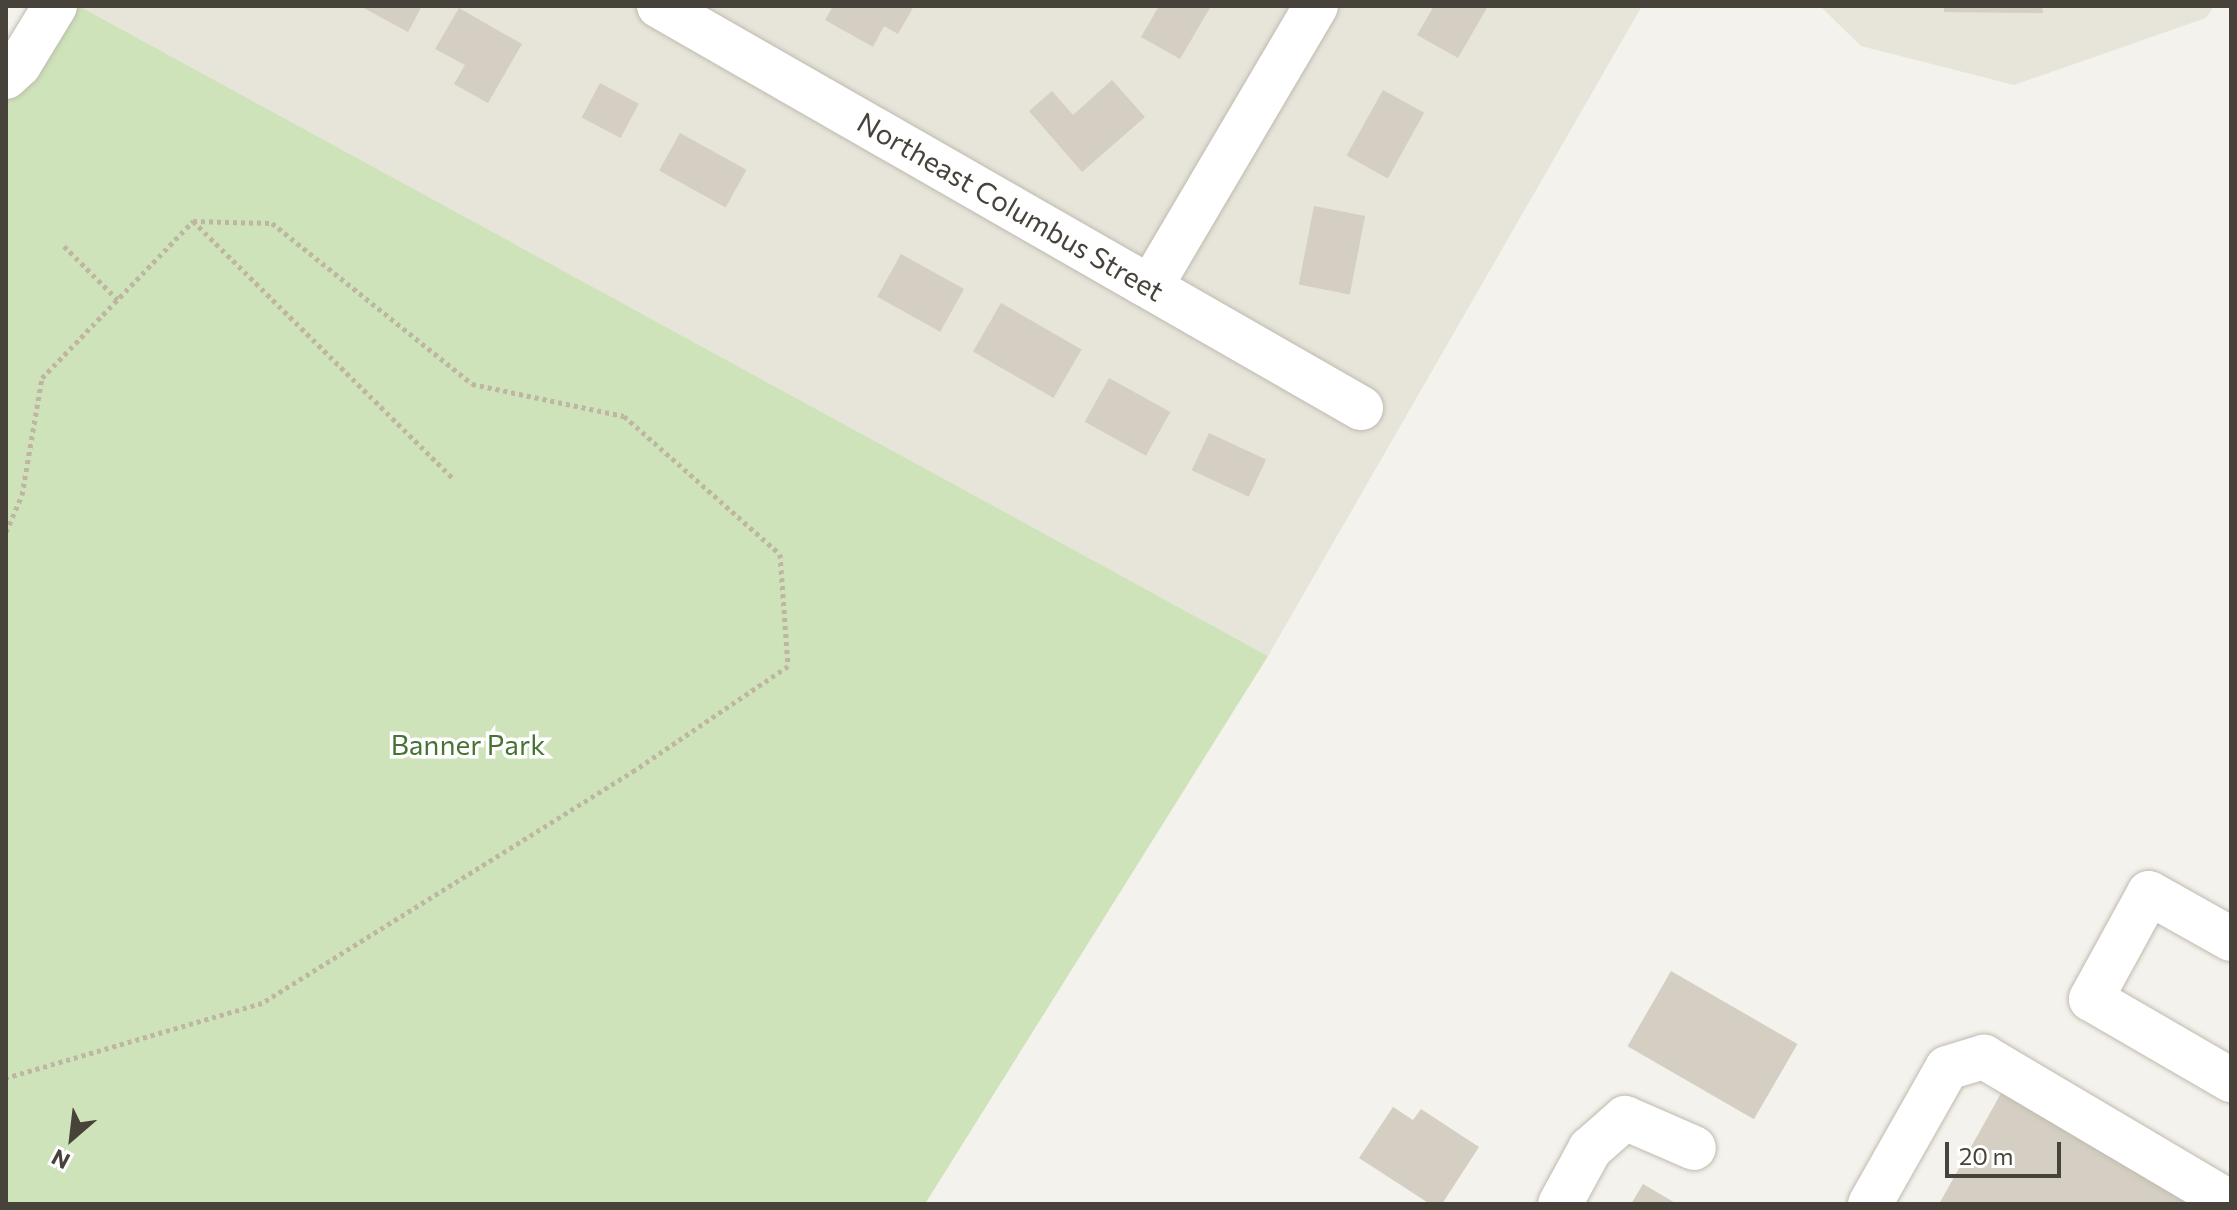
<!DOCTYPE html>
<html>
<head>
<meta charset="utf-8">
<style>
  body { margin:0 }
  #map { position:relative; width:2237px; height:1210px; overflow:hidden; background:#f4f2ec; font-family:Commissioner,sans-serif }
  div>[style] { position:absolute }
  [style*='--x'] { left:calc(var(--x)*1px); top:calc(var(--y)*1px); width:calc(var(--w)*1px); rotate:calc(var(--a)*1deg) }
  .residential>* { inset:0; background:#e7e4da }
  .green>* { inset:0; background:#cee3b9 }
  .building>* { inset:0; background:#d5cec2; transform-origin:0 0 }
  .path>* { height:5px; margin-top:-2.5px; transform-origin:0; background:repeating-linear-gradient(90deg,#bfb6a2 0 4px,transparent 0 8px) }
  .roads { filter:drop-shadow(0 0 2px #bfbaaf) drop-shadow(0 0 2px #bfbaaf) }
  .minor>* { height:44px; margin:-22px; padding:0 22px; transform-origin:22px; border-radius:22px; background:#fff }
  span { translate:-50% -50%; white-space:nowrap; text-align:center; line-height:1.15; -webkit-text-stroke:7px #fff; paint-order:stroke }
  .street-label { font-size:28px; color:#48433a }
  .park-label { font-size:28px; color:#487433 }
  .frame { position:absolute; inset:0; border:8px solid #48433a; pointer-events:none }
  .north { position:absolute; left:32px; top:1098px; width:80px; height:80px; -webkit-text-stroke:6px #fff; paint-order:stroke; rotate:208deg; font-size:22px; font-weight:700; line-height:32px; text-align:center; color:#48433a }
  .north::after { content:''; display:block; margin:auto; width:28px; height:36px; background:#48433a; clip-path:polygon(50% 0,100% 100%,50% 72%,0 100%) }
  .scale { position:absolute; left:1945px; top:1142px; width:116px; height:36px; box-sizing:border-box; border:4px solid #48433a; border-top:0; padding-left:10px; font-size:24px; line-height:28px; white-space:nowrap; color:#48433a; -webkit-text-stroke:6px #fff; paint-order:stroke }
</style>
</head>
<body>
<div id="map">
  <div class="residential">
    <div style="clip-path:polygon(79px 6px,1642px 6px,1268px 656px)"></div>
    <div style="clip-path:polygon(1820px 6px,2214px 6px,2206px 18px,2014px 85px,1861px 46px)"></div>
  </div>
  <div class="green">
    <div style="clip-path:polygon(55px 6px,79px 6px,1268px 656px,925px 1204px,6px 1204px,6px 77px)"></div>
  </div>
  <div class="building">
    <div style="clip-path:polygon(360px 6px,422px 6px,408px 32px)"></div>
    <div style="clip-path:polygon(833px 6px,914px 6px,898px 34px,884px 26px,873px 47px,825px 20px)"></div>
    <div style="clip-path:polygon(1159px 6px,1211px 6px,1180px 59px,1141px 37px)"></div>
    <div style="clip-path:polygon(1434px 6px,1488px 6px,1458px 58px,1417px 35px)"></div>
    <div style="clip-path:polygon(1944px 6px,2042px 6px,2043px 13px,1944px 12px)"></div>
    <div style="clip-path:polygon(459px 8px,522px 44px,488px 103px,454px 84px,465px 65px,435px 49px)"></div>
    <div style="clip-path:polygon(1112px 80px,1145px 117px,1082px 172px,1029px 111px,1052px 91px,1073px 115px)"></div>
    <div style="left:600px;top:83px;width:44px;height:39px;rotate:28deg"></div>
    <div style="left:1383px;top:90px;width:47px;height:75px;rotate:29deg"></div>
    <div style="left:680px;top:133px;width:76px;height:43px;rotate:29deg"></div>
    <div style="left:1314px;top:206px;width:52px;height:80px;rotate:11deg"></div>
    <div style="left:901px;top:254px;width:72px;height:49px;rotate:29deg"></div>
    <div style="left:1001px;top:303px;width:93px;height:56px;rotate:30deg"></div>
    <div style="left:1109px;top:378px;width:70px;height:50px;rotate:29deg"></div>
    <div style="left:1209px;top:433px;width:63px;height:41px;rotate:25deg"></div>
    <div style="left:1671px;top:971px;width:146px;height:87px;rotate:30deg"></div>
    <div style="clip-path:polygon(2004px 1088px,2208px 1204px,1939px 1204px)"></div>
    <div style="clip-path:polygon(1393px 1107px,1413px 1120px,1421px 1109px,1479px 1147px,1442px 1204px,1430px 1204px,1359px 1158px)"></div>
    <div style="clip-path:polygon(1643px 1184px,1677px 1204px,1631px 1204px)"></div>
  </div>
  <div class="path">
    <div style="--x:193;--y:221;--w:366;--a:44.7"></div>
    <div style="--x:64;--y:246;--w:76;--a:45"></div>
    <div style="--x:6;--y:532;--w:40;--a:-66.6"></div>
    <div style="--x:22;--y:495;--w:119;--a:-80.3"></div>
    <div style="--x:42;--y:378;--w:218;--a:-46.1"></div>
    <div style="--x:193;--y:221;--w:79;--a:1.5"></div>
    <div style="--x:272;--y:223;--w:257;--a:38.8"></div>
    <div style="--x:472;--y:384;--w:155;--a:11.9"></div>
    <div style="--x:624;--y:416;--w:208;--a:41.5"></div>
    <div style="--x:780;--y:554;--w:112;--a:85.9"></div>
    <div style="--x:788;--y:666;--w:185;--a:145.8"></div>
    <div style="--x:635;--y:770;--w:440;--a:148"></div>
    <div style="--x:262;--y:1003;--w:267;--a:163.7"></div>
  </div>
  <div class="roads">
    <div class="minor">
      <div style="--x:659;--y:6;--w:809;--a:29.8"></div>
      <div style="--x:6;--y:77;--w:18;--a:-43"></div>
      <div style="--x:19;--y:65;--w:69;--a:-58.6"></div>
      <div style="--x:1151;--y:286;--w:325;--a:-59.5"></div>
      <div style="--x:2231;--y:939;--w:94;--a:-150.7"></div>
      <div style="--x:2149;--y:893;--w:121;--a:118.7"></div>
      <div style="--x:2091;--y:999;--w:162;--a:30.1"></div>
      <div style="--x:1560;--y:1204;--w:63;--a:-61.4"></div>
      <div style="--x:1590;--y:1149;--w:47;--a:-41.5"></div>
      <div style="--x:1625;--y:1118;--w:75;--a:23.5"></div>
      <div style="--x:1870;--y:1204;--w:156;--a:-60.5"></div>
      <div style="--x:1947;--y:1068;--w:39;--a:-17"></div>
      <div style="--x:1984;--y:1057;--w:287;--a:30.6"></div>
    </div>
  </div>
  <div class="street-label">
    <span style="left:1011px;top:206px;rotate:30deg">Northeast Columbus Street</span>
  </div>
  <div class="park-label">
    <span style="left:468px;top:744px">Banner Park</span>
  </div>
  <div class="frame"></div>
  <div class="north">N</div>
  <div class="scale">20 m</div>
</div>
</body>
</html>
